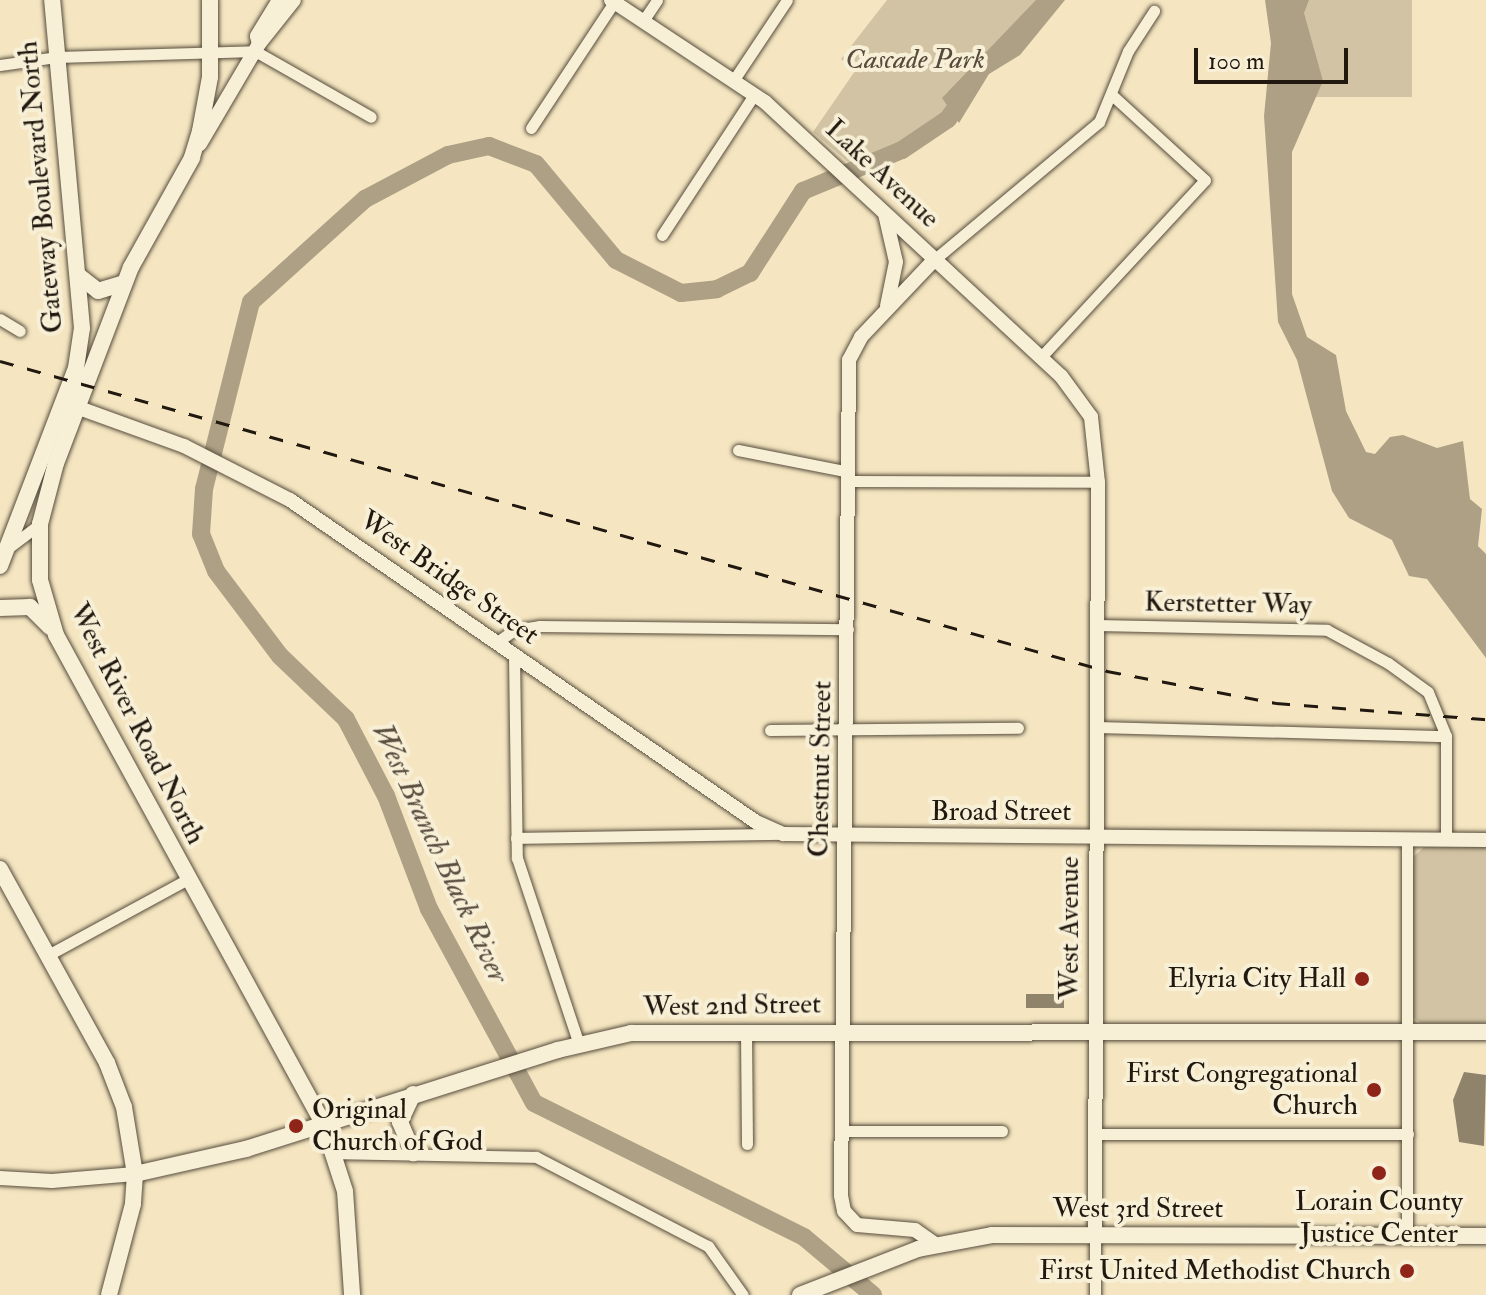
<!DOCTYPE html>
<html>
<head>
<meta charset="utf-8">
<style>
  body { margin:0 }
  #map { position:relative; width:1486px; height:1295px; overflow:hidden; background:#f5e6c1; font-family:"IM FELL Double Pica",serif }
  div>[style] { position:absolute }
  [style*='--x'] { left:calc(var(--x)*1px); top:calc(var(--y)*1px); width:calc(var(--w)*1px); rotate:calc(var(--a)*1deg) }
  .green>* { inset:0; background:#d1c3a3; transform-origin:0 0 }
  .water>* { inset:0; background:#ada085 }
  .river>* { height:18px; margin:-9px; padding:0 9px; transform-origin:9px; border-radius:9px; background:#ada085 }
  .building>* { inset:0; background:#8f836c; transform-origin:0 0 }
  .roads { filter:drop-shadow(0 0 2px #564c3c) drop-shadow(0 0 2px #564c3c) }
  .minor>* { height:11px; margin:-5.5px; padding:0 5.5px; transform-origin:5.5px; border-radius:5.5px; background:#f8efd7 }
  .tertiary>* { height:14px; margin:-7px; padding:0 7px; transform-origin:7px; border-radius:7px; background:#f8efd7 }
  .secondary>* { height:16px; margin:-8px; padding:0 8px; transform-origin:8px; border-radius:8px; background:#f8efd7 }
  .rail>* { height:3px; margin-top:-1.5px; transform-origin:0; background:repeating-linear-gradient(90deg,#211810 0 14px,transparent 0 28px) }
  .dots>* { width:22px; height:22px; translate:-50% -50%; box-sizing:border-box; border:4px solid #f8efd7; border-radius:50% }
  span { translate:-50% -50%; white-space:nowrap; text-align:center; line-height:1.15; -webkit-text-stroke:8px #f8efd7; paint-order:stroke }
  .park-label { font-size:28px; color:#564b3c; font-style:italic }
  .street-label { font-size:28px; color:#211810 }
  .poi-label { font-size:28px; color:#211810 }
  .right { translate:-100% -50%; text-align:right }
  .left { translate:0 -50%; text-align:left }
  .water-label { font-size:30px; color:#594e3f; font-style:italic }
  .scale { position:absolute; left:1194px; top:48px; width:154px; height:36px; box-sizing:border-box; border:4px solid #211810; border-top:0; padding-left:10px; font-size:24px; line-height:28px; white-space:nowrap; color:#211810; -webkit-text-stroke:6px #f8efd7; paint-order:stroke }
</style>
</head>
<body>
<div id="map">
  <div class="green">
    <div style="clip-path:polygon(887px 0,1052px 0,948px 119px,902px 150px,856px 169px,813px 132px,855px 71px,841px 59px)"></div>
    <div style="left:1287px;top:0;width:125px;height:97px"></div>
    <div style="clip-path:polygon(1424px 847px,1486px 847px,1486px 1023px,1421px 1023px,1412px 1017px,1412px 858px)"></div>
  </div>
  <div class="water">
    <div style="clip-path:polygon(1036px 0,1065px 0,1020px 55px,989px 74px,959px 123px,942px 98px)"></div>
    <div style="clip-path:polygon(1265px 0,1309px 0,1304px 13px,1323px 81px,1292px 152px,1292px 294px,1307px 337px,1336px 355px,1346px 411px,1366px 452px,1375px 454px,1390px 437px,1403px 435px,1437px 448px,1463px 441px,1470px 499px,1482px 509px,1478px 546px,1486px 554px,1486px 658px,1427px 579px,1409px 576px,1392px 540px,1349px 518px,1332px 491px,1297px 360px,1278px 322px,1264px 116px,1271px 43px)"></div>
  </div>
  <div class="river">
    <div style="--x:873;--y:1295;--w:90;--a:-140"></div>
    <div style="--x:804;--y:1237;--w:301;--a:-153.6"></div>
    <div style="--x:534;--y:1103;--w:221;--a:-118.4"></div>
    <div style="--x:429;--y:909;--w:121;--a:-110.8"></div>
    <div style="--x:386;--y:796;--w:87;--a:-117.5"></div>
    <div style="--x:346;--y:719;--w:91;--a:-136.3"></div>
    <div style="--x:280;--y:656;--w:106;--a:-127"></div>
    <div style="--x:216;--y:571;--w:40;--a:-112"></div>
    <div style="--x:201;--y:534;--w:45;--a:-86.2"></div>
    <div style="--x:204;--y:489;--w:193;--a:-75.9"></div>
    <div style="--x:251;--y:302;--w:154;--a:-42.1"></div>
    <div style="--x:365;--y:199;--w:94;--a:-27.9"></div>
    <div style="--x:448;--y:155;--w:42;--a:-12.4"></div>
    <div style="--x:489;--y:146;--w:50;--a:21"></div>
    <div style="--x:536;--y:164;--w:125;--a:50.2"></div>
    <div style="--x:616;--y:260;--w:73;--a:26.9"></div>
    <div style="--x:681;--y:293;--w:36;--a:-6"></div>
    <div style="--x:717;--y:289;--w:37;--a:-26"></div>
    <div style="--x:750;--y:273;--w:98;--a:-57.1"></div>
    <div style="--x:803;--y:191;--w:107;--a:-22.5"></div>
    <div style="--x:902;--y:150;--w:55;--a:-34"></div>
    <div style="--x:948;--y:119;--w:32;--a:-55"></div>
  </div>
  <div class="building">
    <div style="left:1026px;top:994px;width:38px;height:14px"></div>
    <div style="clip-path:polygon(1464px 1072px,1486px 1075px,1484px 1146px,1459px 1142px,1453px 1100px)"></div>
  </div>
  <div class="roads">
    <div class="minor">
      <div style="--x:643;--y:21;--w:25;--a:-56"></div>
      <div style="--x:0;--y:65;--w:58;--a:-8"></div>
      <div style="--x:57;--y:57;--w:198;--a:-1.7"></div>
      <div style="--x:255;--y:51;--w:133;--a:29.6"></div>
      <div style="--x:733;--y:81;--w:97;--a:-56.3"></div>
      <div style="--x:531;--y:128;--w:151;--a:-56.6"></div>
      <div style="--x:662;--y:235;--w:168;--a:-56.7"></div>
      <div style="--x:935;--y:259;--w:214;--a:-39.9"></div>
      <div style="--x:1099;--y:122;--w:77;--a:-67.8"></div>
      <div style="--x:1128;--y:51;--w:48;--a:-57"></div>
      <div style="--x:0;--y:319;--w:23;--a:31"></div>
      <div style="--x:1041;--y:357;--w:241;--a:-47.2"></div>
      <div style="--x:1205;--y:180;--w:123;--a:-137.6"></div>
      <div style="--x:738;--y:450;--w:113;--a:11.2"></div>
      <div style="--x:849;--y:481;--w:249;--a:0.2"></div>
      <div style="--x:8;--y:548;--w:40;--a:-37"></div>
      <div style="--x:1097;--y:625;--w:230;--a:1.2"></div>
      <div style="--x:1327;--y:630;--w:69;--a:28.4"></div>
      <div style="--x:1388;--y:663;--w:49;--a:35.9"></div>
      <div style="--x:1428;--y:692;--w:48;--a:67.8"></div>
      <div style="--x:1446;--y:736;--w:104;--a:90"></div>
      <div style="--x:497;--y:642;--w:21;--a:-35"></div>
      <div style="--x:514;--y:630;--w:25;--a:-9"></div>
      <div style="--x:539;--y:626;--w:309;--a:0.6"></div>
      <div style="--x:514;--y:655;--w:203;--a:89.2"></div>
      <div style="--x:517;--y:858;--w:196;--a:71.6"></div>
      <div style="--x:1097;--y:727;--w:349;--a:1.5"></div>
      <div style="--x:770;--y:730;--w:248;--a:-0.5"></div>
      <div style="--x:516;--y:838;--w:263;--a:-0.9"></div>
      <div style="--x:48;--y:955;--w:159;--a:-28.5"></div>
      <div style="--x:746;--y:1031;--w:113;--a:89.5"></div>
      <div style="--x:843;--y:1131;--w:159;--a:0"></div>
      <div style="--x:1095;--y:1134;--w:313;--a:0"></div>
      <div style="--x:334;--y:1153;--w:202;--a:1.1"></div>
      <div style="--x:536;--y:1157;--w:194;--a:27.4"></div>
      <div style="--x:708;--y:1246;--w:60;--a:54.5"></div>
      <div style="--x:1407;--y:1236;--w:396;--a:-90"></div>
      <div style="--x:1095;--y:1295;--w:60;--a:-90"></div>
    </div>
    <div class="tertiary">
      <div style="--x:611;--y:0;--w:185;--a:33.5"></div>
      <div style="--x:765;--y:102;--w:403;--a:42.8"></div>
      <div style="--x:1061;--y:376;--w:51;--a:53.8"></div>
      <div style="--x:1091;--y:417;--w:65;--a:83.9"></div>
      <div style="--x:1098;--y:482;--w:753;--a:90.23"></div>
      <div style="--x:259;--y:44;--w:8;--a:-104"></div>
      <div style="--x:257;--y:36;--w:42;--a:-58.6"></div>
      <div style="--x:200;--y:144;--w:116;--a:-59.5"></div>
      <div style="--x:259;--y:44;--w:56;--a:-51.5"></div>
      <div style="--x:885;--y:214;--w:49;--a:77.1"></div>
      <div style="--x:896;--y:262;--w:45;--a:101.6"></div>
      <div style="--x:68;--y:404;--w:123;--a:19.9"></div>
      <div style="--x:184;--y:446;--w:119;--a:27"></div>
      <div style="--x:290;--y:500;--w:566;--a:34.64"></div>
      <div style="--x:756;--y:822;--w:30;--a:24"></div>
      <div style="--x:783;--y:834;--w:703;--a:0.49"></div>
      <div style="--x:0;--y:1178;--w:52;--a:3.3"></div>
      <div style="--x:52;--y:1181;--w:83;--a:-4.8"></div>
      <div style="--x:935;--y:1244;--w:24;--a:-145"></div>
      <div style="--x:915;--y:1230;--w:58;--a:-175.1"></div>
      <div style="--x:857;--y:1225;--w:19;--a:-133"></div>
      <div style="--x:844;--y:1211;--w:16;--a:-101"></div>
      <div style="--x:841;--y:1195;--w:835;--a:-89.45"></div>
      <div style="--x:849;--y:360;--w:26;--a:-62"></div>
      <div style="--x:861;--y:337;--w:108;--a:-46.5"></div>
    </div>
    <div class="secondary">
      <div style="--x:210;--y:0;--w:77;--a:90"></div>
      <div style="--x:210;--y:77;--w:55;--a:100.5"></div>
      <div style="--x:200;--y:131;--w:28;--a:107"></div>
      <div style="--x:192;--y:158;--w:125;--a:119.2"></div>
      <div style="--x:131;--y:267;--w:210;--a:110.9"></div>
      <div style="--x:56;--y:463;--w:63;--a:104.7"></div>
      <div style="--x:40;--y:524;--w:56;--a:90"></div>
      <div style="--x:40;--y:580;--w:57;--a:73.8"></div>
      <div style="--x:56;--y:635;--w:556;--a:61.32"></div>
      <div style="--x:323;--y:1123;--w:71;--a:72.1"></div>
      <div style="--x:345;--y:1191;--w:104;--a:86.1"></div>
      <div style="--x:79;--y:276;--w:24;--a:38"></div>
      <div style="--x:98;--y:291;--w:27;--a:-17"></div>
      <div style="--x:0;--y:566;--w:212;--a:-69"></div>
      <div style="--x:76;--y:368;--w:40;--a:-81.5"></div>
      <div style="--x:82;--y:328;--w:329;--a:-95.2"></div>
      <div style="--x:0;--y:608;--w:30;--a:-2"></div>
      <div style="--x:30;--y:607;--w:28;--a:45"></div>
      <div style="--x:0;--y:869;--w:222;--a:61.1"></div>
      <div style="--x:107;--y:1063;--w:47;--a:68.9"></div>
      <div style="--x:124;--y:1107;--w:68;--a:80.7"></div>
      <div style="--x:135;--y:1174;--w:30;--a:94"></div>
      <div style="--x:133;--y:1204;--w:94;--a:104.8"></div>
      <div style="--x:413;--y:1094;--w:31;--a:115"></div>
      <div style="--x:400;--y:1122;--w:34;--a:67"></div>
      <div style="--x:135;--y:1174;--w:114;--a:-12.7"></div>
      <div style="--x:246;--y:1149;--w:327;--a:-17.6"></div>
      <div style="--x:558;--y:1050;--w:75;--a:-13.1"></div>
      <div style="--x:631;--y:1033;--w:855;--a:-0.07"></div>
      <div style="--x:800;--y:1295;--w:127;--a:-21.3"></div>
      <div style="--x:918;--y:1249;--w:75;--a:-10.7"></div>
      <div style="--x:992;--y:1235;--w:494;--a:0.1"></div>
    </div>
  </div>
  <div class="rail">
    <div style="--x:0;--y:361;--w:1150;--a:15.64"></div>
    <div style="--x:1107;--y:671;--w:172;--a:10.7"></div>
    <div style="--x:1276;--y:703;--w:211;--a:4.4"></div>
  </div>
  <div class="dots">
    <div style="left:1362px;top:979px;background:#8f2418"></div>
    <div style="left:1374px;top:1090px;background:#8f2418"></div>
    <div style="left:296px;top:1126px;background:#8f2418"></div>
    <div style="left:1379px;top:1173px;background:#8f2418"></div>
    <div style="left:1407px;top:1271px;background:#8f2418"></div>
  </div>
  <div class="park-label">
    <span style="left:915px;top:60px">Cascade Park</span>
  </div>
  <div class="street-label">
    <span style="left:882px;top:174px;rotate:43deg">Lake Avenue</span>
    <span style="left:41px;top:187px;rotate:-95deg">Gateway Boulevard North</span>
    <span style="left:449px;top:578px;rotate:35deg">West Bridge Street</span>
    <span style="left:1228px;top:604px;rotate:1deg">Kerstetter Way</span>
    <span style="left:137px;top:724px;rotate:63deg">West River Road North</span>
    <span style="left:821px;top:769px;rotate:-89deg">Chestnut Street</span>
    <span style="left:1001px;top:812px">Broad Street</span>
    <span style="left:1070px;top:928px;rotate:-90deg">West Avenue</span>
    <span style="left:732px;top:1006px;rotate:-1deg">West 2nd Street</span>
    <span style="left:1138px;top:1209px">West 3rd Street</span>
  </div>
  <div class="poi-label">
    <span class="right" style="left:1346px;top:979px">Elyria City Hall</span>
    <span class="right" style="left:1358px;top:1090px">First Congregational<br>Church</span>
    <span class="left" style="left:312px;top:1126px">Original<br>Church of God</span>
    <span style="left:1379px;top:1218px">Lorain County<br>Justice Center</span>
    <span class="right" style="left:1391px;top:1271px">First United Methodist Church</span>
  </div>
  <div class="water-label">
    <span style="left:440px;top:853px;rotate:65deg">West Branch Black River</span>
  </div>
  <div class="scale">100 m</div>
</div>
</body>
</html>
